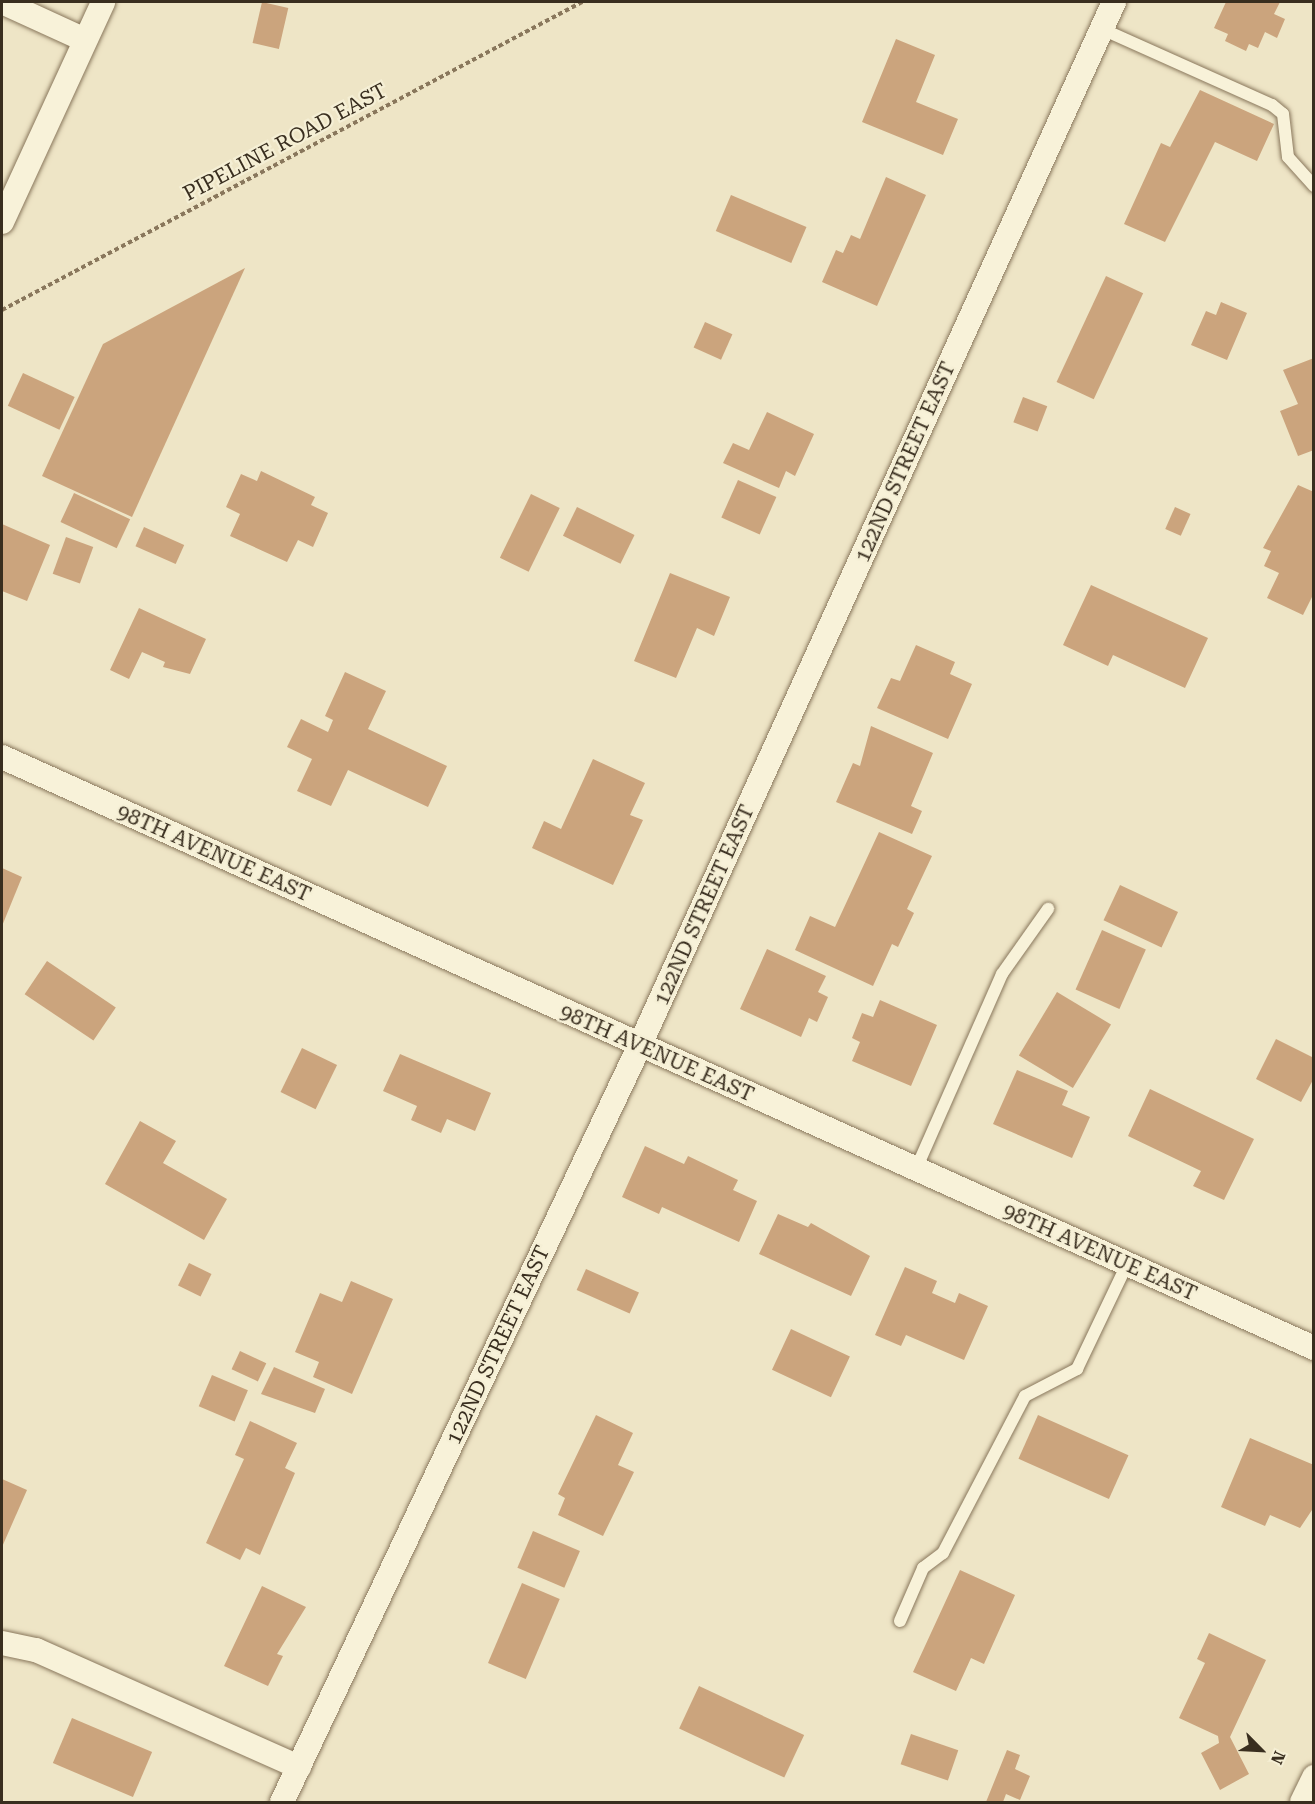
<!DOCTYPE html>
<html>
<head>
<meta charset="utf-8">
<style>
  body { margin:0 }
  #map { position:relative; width:1315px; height:1804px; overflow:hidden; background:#eee5c6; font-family:"Roboto Serif",serif }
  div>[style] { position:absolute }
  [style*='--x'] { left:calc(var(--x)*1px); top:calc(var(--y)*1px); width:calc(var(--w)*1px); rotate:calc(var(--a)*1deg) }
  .building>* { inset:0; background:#cba47d; transform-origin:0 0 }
  .path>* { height:4px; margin-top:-2px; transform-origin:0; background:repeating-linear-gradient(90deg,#89775c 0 4.5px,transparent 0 7.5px) }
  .roads { filter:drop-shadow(0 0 2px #89775c) drop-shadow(0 0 2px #89775c) }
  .service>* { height:12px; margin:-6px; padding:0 6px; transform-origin:6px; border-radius:6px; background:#f8f2d9 }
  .minor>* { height:24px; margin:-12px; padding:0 12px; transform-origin:12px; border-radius:12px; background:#f8f2d9 }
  span { translate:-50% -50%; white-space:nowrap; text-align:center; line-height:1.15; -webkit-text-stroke:4.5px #f5efd5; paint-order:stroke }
  .street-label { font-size:21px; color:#392e1f }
  .frame { position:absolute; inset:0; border:3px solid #392e1f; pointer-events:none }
  .north { position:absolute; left:1231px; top:1720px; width:60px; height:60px; -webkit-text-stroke:4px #f5efd5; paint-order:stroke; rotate:114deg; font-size:16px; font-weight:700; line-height:24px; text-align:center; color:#392e1f }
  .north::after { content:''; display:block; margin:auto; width:21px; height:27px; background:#392e1f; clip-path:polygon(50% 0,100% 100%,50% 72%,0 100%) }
</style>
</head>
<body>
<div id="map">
  <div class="building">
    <div style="left:262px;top:2px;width:27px;height:42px;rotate:13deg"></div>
    <div style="clip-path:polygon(1226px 2px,1280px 2px,1274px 14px,1285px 19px,1277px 38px,1265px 32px,1258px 48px,1249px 44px,1246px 51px,1225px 41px,1228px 34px,1214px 28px)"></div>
    <div style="clip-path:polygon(896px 39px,935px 55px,916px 102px,958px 119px,943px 155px,862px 122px)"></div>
    <div style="clip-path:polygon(1200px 90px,1274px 124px,1257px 161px,1215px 142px,1165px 242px,1124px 224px,1161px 143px,1170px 147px)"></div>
    <div style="clip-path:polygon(886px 177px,926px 195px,877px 306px,822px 282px,836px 250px,843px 253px,851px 235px,860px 239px)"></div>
    <div style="left:731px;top:195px;width:82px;height:39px;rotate:23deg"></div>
    <div style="clip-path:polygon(245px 268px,132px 517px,42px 476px,103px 344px)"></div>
    <div style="left:1106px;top:276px;width:41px;height:117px;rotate:25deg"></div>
    <div style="clip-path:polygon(1221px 302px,1247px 313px,1227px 360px,1191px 345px,1206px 311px,1216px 315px)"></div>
    <div style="left:705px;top:322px;width:30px;height:28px;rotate:24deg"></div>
    <div style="clip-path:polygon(1314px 358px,1314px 450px,1298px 456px,1280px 411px,1298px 404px,1283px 370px)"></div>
    <div style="left:23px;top:373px;width:57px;height:36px;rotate:25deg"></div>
    <div style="left:1023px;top:397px;width:26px;height:27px;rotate:21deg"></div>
    <div style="clip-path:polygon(767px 412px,814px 434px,795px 476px,786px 471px,779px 488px,723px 463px,733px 443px,749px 450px)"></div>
    <div style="clip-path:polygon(261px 471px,315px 497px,311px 505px,328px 513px,313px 547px,298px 540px,287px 562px,230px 536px,240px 514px,226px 507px,241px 474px,257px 481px)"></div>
    <div style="left:738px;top:480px;width:42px;height:41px;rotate:24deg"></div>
    <div style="clip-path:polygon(1298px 485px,1314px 492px,1314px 593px,1303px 615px,1267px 598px,1279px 573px,1264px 566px,1271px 551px,1263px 548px)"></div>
    <div style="left:74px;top:493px;width:62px;height:32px;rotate:25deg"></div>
    <div style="left:531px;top:494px;width:32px;height:71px;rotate:26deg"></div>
    <div style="left:577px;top:507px;width:64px;height:32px;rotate:26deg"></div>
    <div style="left:1175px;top:507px;width:17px;height:24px;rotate:24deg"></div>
    <div style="clip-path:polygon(2px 524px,50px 545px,27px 601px,2px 591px)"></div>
    <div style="left:144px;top:527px;width:44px;height:21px;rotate:24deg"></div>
    <div style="left:66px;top:537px;width:29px;height:39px;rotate:20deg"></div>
    <div style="clip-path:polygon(670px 573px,730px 597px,714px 636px,697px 628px,676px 678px,634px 661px)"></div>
    <div style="clip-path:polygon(1091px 585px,1208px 638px,1185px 688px,1113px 655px,1108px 666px,1063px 645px)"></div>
    <div style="clip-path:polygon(139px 608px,206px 639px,190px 674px,163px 667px,165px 662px,142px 652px,129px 679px,110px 670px)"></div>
    <div style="clip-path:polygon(916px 645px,955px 662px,950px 674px,972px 684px,948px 739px,877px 708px,891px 678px,900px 681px)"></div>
    <div style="clip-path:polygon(345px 672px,386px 691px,368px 729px,447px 766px,428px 807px,348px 770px,331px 806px,297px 791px,312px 759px,287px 747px,301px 719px,328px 732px,333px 720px,325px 716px)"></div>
    <div style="clip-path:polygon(871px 726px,933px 753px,911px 806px,922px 811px,912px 834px,836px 802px,853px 763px,860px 766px)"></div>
    <div style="clip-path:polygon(593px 759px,645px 783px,630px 815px,643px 820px,613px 885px,532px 848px,544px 821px,561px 829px)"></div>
    <div style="clip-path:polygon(879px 832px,932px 856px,907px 909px,914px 913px,898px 947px,892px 944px,873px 986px,795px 950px,810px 916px,835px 927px)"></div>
    <div style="clip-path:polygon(2px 868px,22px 877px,2px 926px)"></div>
    <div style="left:1120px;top:885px;width:64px;height:39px;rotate:25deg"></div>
    <div style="left:1102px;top:930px;width:48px;height:65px;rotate:24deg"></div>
    <div style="clip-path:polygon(767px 949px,826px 976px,818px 992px,828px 997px,817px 1022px,809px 1018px,801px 1037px,740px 1009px)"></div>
    <div style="left:47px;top:961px;width:83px;height:40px;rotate:34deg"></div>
    <div style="left:1057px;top:992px;width:63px;height:74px;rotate:31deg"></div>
    <div style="clip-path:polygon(880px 1000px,937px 1025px,911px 1086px,852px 1061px,860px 1042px,852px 1038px,862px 1013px,873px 1017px)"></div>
    <div style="clip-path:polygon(1276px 1039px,1314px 1058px,1314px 1078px,1301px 1102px,1256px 1079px)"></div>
    <div style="left:302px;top:1048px;width:39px;height:49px;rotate:26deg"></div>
    <div style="clip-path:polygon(400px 1054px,491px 1093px,475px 1131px,447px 1119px,441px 1133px,411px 1120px,417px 1106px,383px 1091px)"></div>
    <div style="clip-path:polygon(1017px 1070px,1068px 1091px,1062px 1105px,1090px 1117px,1072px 1158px,993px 1124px)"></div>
    <div style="clip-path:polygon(1150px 1089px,1254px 1139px,1224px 1200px,1193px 1186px,1201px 1171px,1128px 1136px)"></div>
    <div style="clip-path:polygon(140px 1121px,176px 1141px,163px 1163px,227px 1199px,204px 1240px,105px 1184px)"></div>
    <div style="clip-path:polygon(645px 1146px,684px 1164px,688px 1156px,738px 1180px,733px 1190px,757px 1201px,739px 1242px,662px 1207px,659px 1214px,622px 1197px)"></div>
    <div style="clip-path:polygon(778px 1214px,808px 1227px,811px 1223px,870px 1256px,851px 1296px,759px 1254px)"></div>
    <div style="left:189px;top:1263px;width:25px;height:25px;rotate:26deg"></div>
    <div style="clip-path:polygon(905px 1267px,937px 1281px,932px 1293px,955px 1303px,959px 1293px,988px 1306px,964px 1360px,906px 1335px,901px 1346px,875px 1335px)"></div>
    <div style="left:586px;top:1269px;width:58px;height:23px;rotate:24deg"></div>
    <div style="clip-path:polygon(351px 1281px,393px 1299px,352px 1394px,313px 1377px,319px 1362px,295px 1352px,320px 1293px,342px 1302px)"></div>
    <div style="left:791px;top:1329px;width:65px;height:45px;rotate:25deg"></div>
    <div style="left:240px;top:1351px;width:29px;height:20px;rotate:25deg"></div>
    <div style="clip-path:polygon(274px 1367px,325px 1389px,315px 1413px,261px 1394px)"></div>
    <div style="left:212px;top:1375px;width:39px;height:34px;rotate:23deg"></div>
    <div style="clip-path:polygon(596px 1415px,633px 1433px,618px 1465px,634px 1472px,603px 1536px,558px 1515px,565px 1498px,558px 1494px)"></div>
    <div style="left:1038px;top:1415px;width:99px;height:48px;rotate:24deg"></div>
    <div style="clip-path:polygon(250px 1421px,297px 1443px,285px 1468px,295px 1473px,260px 1555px,246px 1548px,240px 1560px,206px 1543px,244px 1459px,235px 1455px)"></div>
    <div style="clip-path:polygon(1250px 1438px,1314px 1465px,1314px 1507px,1300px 1528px,1270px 1515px,1265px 1526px,1221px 1507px)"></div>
    <div style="clip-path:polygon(2px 1479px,27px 1490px,2px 1547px)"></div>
    <div style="left:533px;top:1531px;width:51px;height:40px;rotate:23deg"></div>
    <div style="clip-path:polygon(960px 1570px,1015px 1595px,984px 1664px,971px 1658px,956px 1691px,913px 1672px)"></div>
    <div style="left:522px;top:1583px;width:41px;height:87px;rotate:23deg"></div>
    <div style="clip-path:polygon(262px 1586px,306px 1607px,277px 1654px,283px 1656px,268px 1686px,224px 1666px)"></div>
    <div style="clip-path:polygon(1209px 1633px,1266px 1660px,1230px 1737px,1249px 1774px,1220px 1790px,1201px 1753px,1219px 1743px,1218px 1736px,1179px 1718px,1205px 1663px,1197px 1659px)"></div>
    <div style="left:699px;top:1686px;width:116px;height:47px;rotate:25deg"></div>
    <div style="left:72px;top:1718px;width:87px;height:49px;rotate:23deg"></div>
    <div style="left:911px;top:1734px;width:50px;height:32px;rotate:19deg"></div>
    <div style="clip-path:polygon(1007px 1750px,1020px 1755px,1015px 1769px,1030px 1776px,1020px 1800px,1006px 1794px,1003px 1802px,986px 1802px)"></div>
  </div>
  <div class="path">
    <div style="--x:2;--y:310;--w:657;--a:-27.97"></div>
  </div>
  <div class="roads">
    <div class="service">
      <div style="--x:1102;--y:29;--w:186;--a:24.1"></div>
      <div style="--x:1272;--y:105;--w:14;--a:39"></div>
      <div style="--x:1283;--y:114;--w:43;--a:83.4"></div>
      <div style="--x:1288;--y:157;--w:39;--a:48"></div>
      <div style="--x:916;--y:1169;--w:213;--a:-66.2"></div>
      <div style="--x:1002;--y:974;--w:80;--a:-54.7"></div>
      <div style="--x:900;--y:1621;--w:58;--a:-66.5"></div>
      <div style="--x:923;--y:1568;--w:25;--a:-37"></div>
      <div style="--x:943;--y:1553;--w:177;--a:-62.4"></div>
      <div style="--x:1025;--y:1396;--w:59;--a:-27.4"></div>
      <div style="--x:1077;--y:1369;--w:116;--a:-64.5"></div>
    </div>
    <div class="minor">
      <div style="--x:2;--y:2;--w:91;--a:24.6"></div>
      <div style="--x:2;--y:222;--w:242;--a:-65.3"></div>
      <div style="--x:2;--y:757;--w:1439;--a:24.25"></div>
      <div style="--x:2;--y:1643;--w:35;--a:12"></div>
      <div style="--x:36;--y:1650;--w:288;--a:24"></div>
      <div style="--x:282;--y:1802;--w:837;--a:-64.69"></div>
      <div style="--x:640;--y:1045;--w:1146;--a:-65.56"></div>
      <div style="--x:1302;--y:1802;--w:28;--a:-64"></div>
    </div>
  </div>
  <div class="street-label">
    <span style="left:285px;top:142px;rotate:-28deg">PIPELINE ROAD EAST</span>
    <span style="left:905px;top:462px;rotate:-66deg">122ND STREET EAST</span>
    <span style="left:214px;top:853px;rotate:24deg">98TH AVENUE EAST</span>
    <span style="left:704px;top:905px;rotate:-66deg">122ND STREET EAST</span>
    <span style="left:657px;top:1053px;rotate:24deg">98TH AVENUE EAST</span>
    <span style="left:1100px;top:1252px;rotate:24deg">98TH AVENUE EAST</span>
    <span style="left:498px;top:1345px;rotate:-65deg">122ND STREET EAST</span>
  </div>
  <div class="frame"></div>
  <div class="north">N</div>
</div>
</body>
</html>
